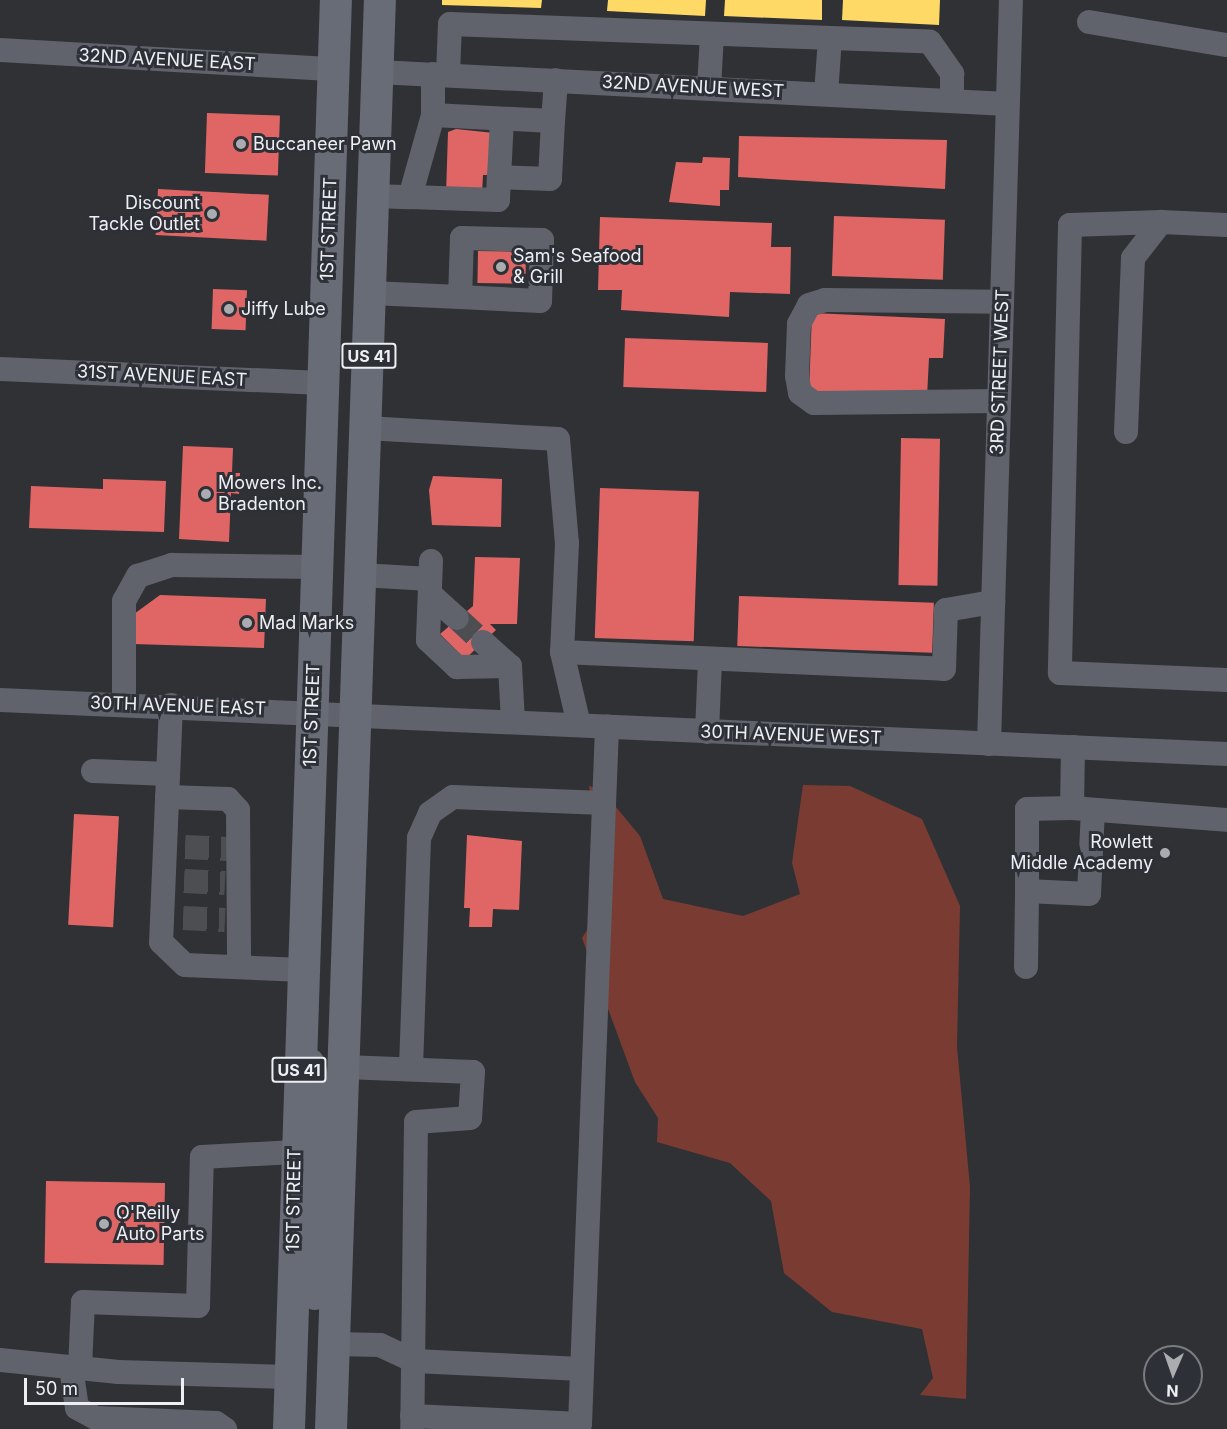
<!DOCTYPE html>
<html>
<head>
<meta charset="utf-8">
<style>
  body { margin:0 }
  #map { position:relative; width:1227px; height:1429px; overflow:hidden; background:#303135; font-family:Inter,sans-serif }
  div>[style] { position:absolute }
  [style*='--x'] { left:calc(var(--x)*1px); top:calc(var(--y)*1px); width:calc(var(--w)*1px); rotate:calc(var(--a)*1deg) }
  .green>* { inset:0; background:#7a3c32 }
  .homes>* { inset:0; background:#ffd966 }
  .shops>* { inset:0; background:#e06666; transform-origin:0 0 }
  .minor-tunnel>* { height:24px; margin-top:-12px; transform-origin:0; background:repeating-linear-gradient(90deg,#4c4e52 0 24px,transparent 0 36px) }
  .minor>* { height:24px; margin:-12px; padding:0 12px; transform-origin:12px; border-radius:12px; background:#60636c }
  .major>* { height:32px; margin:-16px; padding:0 16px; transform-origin:16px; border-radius:16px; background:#686c77 }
  .dots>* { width:16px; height:16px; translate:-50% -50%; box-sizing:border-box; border:3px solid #2e3037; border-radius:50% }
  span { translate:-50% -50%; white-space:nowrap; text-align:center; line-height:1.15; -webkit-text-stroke:6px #2e3037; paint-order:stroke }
  .shield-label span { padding:2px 4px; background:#2e3037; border:2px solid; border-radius:4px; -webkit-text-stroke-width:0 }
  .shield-label { font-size:16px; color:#edeff3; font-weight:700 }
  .street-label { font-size:18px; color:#edeff3 }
  .poi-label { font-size:18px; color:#edeff3 }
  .left { translate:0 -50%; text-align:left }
  .right { translate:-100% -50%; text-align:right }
  .north { position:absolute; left:1143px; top:1345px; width:60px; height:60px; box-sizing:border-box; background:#2e3037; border:2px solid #7a7c82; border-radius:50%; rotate:182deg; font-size:16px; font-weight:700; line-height:24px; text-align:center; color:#edeff3 }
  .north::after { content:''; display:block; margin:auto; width:21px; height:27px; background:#abacb0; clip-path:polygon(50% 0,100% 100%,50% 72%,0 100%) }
  .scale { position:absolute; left:24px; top:1378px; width:160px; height:27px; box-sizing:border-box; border:3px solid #edeff3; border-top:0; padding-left:8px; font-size:18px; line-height:21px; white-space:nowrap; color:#edeff3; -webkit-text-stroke:4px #2e3037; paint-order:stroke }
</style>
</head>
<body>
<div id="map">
  <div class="green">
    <div style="clip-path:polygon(803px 785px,850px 786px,922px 819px,960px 906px,957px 1047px,970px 1187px,966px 1399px,920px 1395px,933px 1378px,922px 1329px,832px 1312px,784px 1273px,771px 1201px,730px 1163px,657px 1142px,658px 1118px,635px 1082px,582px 938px,604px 903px,589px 786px,601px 789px,640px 836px,663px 899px,743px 916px,800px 894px,792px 863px)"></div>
  </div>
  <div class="homes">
    <div style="clip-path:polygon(442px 0,542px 0,541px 8px,442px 5px)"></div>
    <div style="clip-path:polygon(608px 0,706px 0,705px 16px,607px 11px)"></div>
    <div style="clip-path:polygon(725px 0,822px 0,822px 20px,724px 16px)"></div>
    <div style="clip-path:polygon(843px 0,940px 0,939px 25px,842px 20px)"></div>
  </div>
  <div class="shops">
    <div style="left:207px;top:113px;width:73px;height:60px;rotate:2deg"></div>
    <div style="clip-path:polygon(456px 129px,494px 133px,492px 175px,483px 175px,482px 193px,446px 195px,448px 132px)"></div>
    <div style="clip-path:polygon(739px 136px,947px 140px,945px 189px,738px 177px)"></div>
    <div style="clip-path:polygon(703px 157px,730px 158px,729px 190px,720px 190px,720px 206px,669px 202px,676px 162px,702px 163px)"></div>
    <div style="left:158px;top:189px;width:111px;height:46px;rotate:3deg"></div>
    <div style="left:834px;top:216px;width:111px;height:60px;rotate:2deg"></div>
    <div style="clip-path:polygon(600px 217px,772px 223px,771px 247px,791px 247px,790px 294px,730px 292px,729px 317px,621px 310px,622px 290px,598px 290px)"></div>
    <div style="left:478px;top:251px;width:48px;height:32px;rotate:1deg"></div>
    <div style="left:213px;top:289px;width:34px;height:40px;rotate:2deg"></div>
    <div style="clip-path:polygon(812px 313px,945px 319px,943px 358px,929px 358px,927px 397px,809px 392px)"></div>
    <div style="left:625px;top:338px;width:143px;height:49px;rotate:2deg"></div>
    <div style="left:901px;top:438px;width:39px;height:147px;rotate:1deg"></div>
    <div style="clip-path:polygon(183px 446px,233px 448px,232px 473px,240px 473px,239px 494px,231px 493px,229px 542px,179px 539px)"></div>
    <div style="clip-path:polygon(433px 476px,502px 479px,501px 527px,432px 525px,429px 490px)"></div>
    <div style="clip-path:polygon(103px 479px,166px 481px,164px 532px,29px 528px,31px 486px,103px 489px)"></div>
    <div style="left:600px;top:488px;width:99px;height:150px;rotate:2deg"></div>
    <div style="clip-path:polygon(475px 557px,520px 558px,517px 624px,490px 624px,496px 630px,465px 659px,440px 634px,473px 606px)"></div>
    <div style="clip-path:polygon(160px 595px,266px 599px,264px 648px,133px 644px,134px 614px)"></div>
    <div style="left:739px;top:596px;width:195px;height:50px;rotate:2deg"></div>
    <div style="left:74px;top:814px;width:45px;height:111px;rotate:3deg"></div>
    <div style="clip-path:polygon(467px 835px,522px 841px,519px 910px,493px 909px,492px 927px,469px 927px,470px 908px,464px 908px)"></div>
    <div style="left:46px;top:1181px;width:119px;height:82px;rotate:1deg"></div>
  </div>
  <div class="minor-tunnel">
    <div style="--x:457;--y:618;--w:35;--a:43"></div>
    <div style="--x:185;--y:847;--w:43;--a:2.7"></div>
    <div style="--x:184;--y:881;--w:41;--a:2.8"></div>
    <div style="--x:183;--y:918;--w:42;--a:2.7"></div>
  </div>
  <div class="minor">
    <div style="--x:1089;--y:22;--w:140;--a:9.5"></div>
    <div style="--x:0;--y:50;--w:335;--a:3.3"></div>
    <div style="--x:378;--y:72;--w:630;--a:2.91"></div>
    <div style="--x:448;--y:74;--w:50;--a:-87.7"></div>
    <div style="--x:450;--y:24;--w:480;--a:2.1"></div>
    <div style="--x:930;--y:42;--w:39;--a:55"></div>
    <div style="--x:952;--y:74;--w:27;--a:90"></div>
    <div style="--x:709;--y:88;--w:54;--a:-86.8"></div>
    <div style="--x:826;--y:94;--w:56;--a:-85.9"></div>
    <div style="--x:433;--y:115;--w:120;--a:2.9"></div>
    <div style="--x:553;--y:121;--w:58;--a:93"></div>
    <div style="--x:550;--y:179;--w:51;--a:-177.8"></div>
    <div style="--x:499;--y:177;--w:58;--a:-87"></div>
    <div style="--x:553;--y:121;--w:41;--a:-85.8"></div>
    <div style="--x:374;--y:196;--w:36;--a:2"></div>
    <div style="--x:410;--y:197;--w:85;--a:-74.3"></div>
    <div style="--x:433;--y:115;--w:41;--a:-90"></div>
    <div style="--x:410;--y:197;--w:88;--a:2"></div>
    <div style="--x:498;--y:200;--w:23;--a:-88"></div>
    <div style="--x:1161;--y:222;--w:91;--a:178.1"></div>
    <div style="--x:1070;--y:225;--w:448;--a:91.3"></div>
    <div style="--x:1060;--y:673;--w:167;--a:2.4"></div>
    <div style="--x:371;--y:293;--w:89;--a:2.6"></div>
    <div style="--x:460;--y:297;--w:80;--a:2.9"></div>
    <div style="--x:540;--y:301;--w:61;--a:-88.1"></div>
    <div style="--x:542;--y:240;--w:80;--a:-178.6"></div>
    <div style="--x:462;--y:238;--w:59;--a:91.9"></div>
    <div style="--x:0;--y:369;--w:323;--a:2.5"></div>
    <div style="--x:999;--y:401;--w:185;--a:179.4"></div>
    <div style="--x:814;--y:403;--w:17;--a:-144"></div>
    <div style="--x:800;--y:393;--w:17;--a:-100"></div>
    <div style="--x:797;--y:376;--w:52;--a:-87.8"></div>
    <div style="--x:799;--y:324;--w:21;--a:-62"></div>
    <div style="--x:809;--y:305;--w:17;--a:-17"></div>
    <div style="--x:825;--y:300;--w:177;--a:0.6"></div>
    <div style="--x:366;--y:428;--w:192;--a:3.3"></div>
    <div style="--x:558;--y:439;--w:104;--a:85.1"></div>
    <div style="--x:567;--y:543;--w:109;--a:92.6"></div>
    <div style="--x:562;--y:652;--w:75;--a:76.9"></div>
    <div style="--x:1126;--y:432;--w:174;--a:-87.7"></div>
    <div style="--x:1133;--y:258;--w:46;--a:-52.1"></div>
    <div style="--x:1161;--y:222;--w:66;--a:2.6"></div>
    <div style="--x:431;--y:561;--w:79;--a:92.2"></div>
    <div style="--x:428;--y:640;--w:40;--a:43"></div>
    <div style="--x:457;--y:667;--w:53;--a:-1.1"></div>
    <div style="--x:510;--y:666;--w:55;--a:86.9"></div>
    <div style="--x:361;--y:575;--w:69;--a:3.3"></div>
    <div style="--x:430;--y:594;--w:36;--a:42"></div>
    <div style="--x:483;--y:642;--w:36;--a:42"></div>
    <div style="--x:562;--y:652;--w:382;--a:2.5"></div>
    <div style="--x:944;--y:669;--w:59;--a:-88.1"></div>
    <div style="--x:946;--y:610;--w:48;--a:-9.7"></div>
    <div style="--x:0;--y:700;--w:1228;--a:2.52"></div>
    <div style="--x:124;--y:703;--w:102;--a:-90"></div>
    <div style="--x:124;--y:601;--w:29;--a:-61"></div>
    <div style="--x:138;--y:576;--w:36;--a:-18"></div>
    <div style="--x:172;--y:565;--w:146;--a:0.8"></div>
    <div style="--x:171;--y:705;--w:237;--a:92.4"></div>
    <div style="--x:161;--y:942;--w:33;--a:44"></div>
    <div style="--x:185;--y:965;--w:119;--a:2.4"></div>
    <div style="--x:707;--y:732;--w:73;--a:-87.6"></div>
    <div style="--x:989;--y:744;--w:744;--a:-88.31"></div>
    <div style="--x:1073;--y:747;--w:61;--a:90.9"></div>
    <div style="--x:1072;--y:808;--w:155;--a:4.4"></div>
    <div style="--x:93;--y:771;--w:75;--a:2.3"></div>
    <div style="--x:167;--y:797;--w:61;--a:1.9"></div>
    <div style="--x:228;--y:799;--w:15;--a:48"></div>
    <div style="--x:238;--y:810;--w:157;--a:89.6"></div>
    <div style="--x:1072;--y:808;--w:45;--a:178.7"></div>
    <div style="--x:1027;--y:809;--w:82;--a:90"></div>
    <div style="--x:1027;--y:891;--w:62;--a:2.8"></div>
    <div style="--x:1089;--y:894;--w:84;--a:-87.3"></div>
    <div style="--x:1026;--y:967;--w:76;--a:-89.2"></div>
    <div style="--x:345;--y:1067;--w:128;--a:2.2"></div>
    <div style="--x:473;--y:1072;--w:46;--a:93.7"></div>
    <div style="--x:470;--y:1118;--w:54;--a:175.8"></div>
    <div style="--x:416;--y:1122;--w:307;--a:90.7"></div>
    <div style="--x:411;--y:1068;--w:230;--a:-88"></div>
    <div style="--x:419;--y:838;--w:27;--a:-66"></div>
    <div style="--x:430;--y:813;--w:28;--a:-35"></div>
    <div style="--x:453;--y:797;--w:151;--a:2.3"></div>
    <div style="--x:335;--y:1344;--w:45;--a:1.3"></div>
    <div style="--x:380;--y:1345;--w:38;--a:25"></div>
    <div style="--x:414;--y:1361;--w:168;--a:2.7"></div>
    <div style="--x:0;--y:1360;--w:119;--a:5.8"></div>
    <div style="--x:118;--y:1372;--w:172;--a:1.7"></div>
    <div style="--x:71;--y:1367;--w:41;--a:81.7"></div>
    <div style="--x:77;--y:1408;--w:21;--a:28"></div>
    <div style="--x:96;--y:1418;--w:120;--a:2.4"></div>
    <div style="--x:216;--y:1423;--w:11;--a:34"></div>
    <div style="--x:80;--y:1368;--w:66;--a:-87.4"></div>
    <div style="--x:83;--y:1302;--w:115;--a:2"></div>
    <div style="--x:198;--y:1306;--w:149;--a:-88.5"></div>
    <div style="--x:202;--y:1157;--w:92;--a:-3.1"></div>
    <div style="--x:412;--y:1416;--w:168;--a:2.7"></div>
    <div style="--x:580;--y:1424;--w:698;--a:-87.78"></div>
  </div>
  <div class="major">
    <div style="--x:309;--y:1064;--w:48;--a:75.4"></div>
    <div style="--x:321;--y:1110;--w:184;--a:91.9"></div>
    <div style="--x:289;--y:1429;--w:1430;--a:-88.12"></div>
    <div style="--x:331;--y:1429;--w:1430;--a:-88.04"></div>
  </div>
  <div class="dots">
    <div style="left:241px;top:144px;background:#abacb0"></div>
    <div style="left:212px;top:214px;background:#abacb0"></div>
    <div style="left:501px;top:267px;background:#abacb0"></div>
    <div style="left:229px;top:309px;background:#abacb0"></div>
    <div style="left:206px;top:494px;background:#abacb0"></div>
    <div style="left:247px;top:623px;background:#abacb0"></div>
    <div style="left:1165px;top:853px;background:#abacb0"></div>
    <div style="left:104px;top:1224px;background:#abacb0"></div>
  </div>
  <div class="shield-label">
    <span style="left:369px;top:356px">US 41</span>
    <span style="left:299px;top:1070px">US 41</span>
  </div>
  <div class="street-label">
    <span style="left:167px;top:60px;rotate:3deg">32ND AVENUE EAST</span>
    <span style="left:693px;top:87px;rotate:3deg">32ND AVENUE WEST</span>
    <span style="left:329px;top:229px;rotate:-88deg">1ST STREET</span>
    <span style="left:1000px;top:372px;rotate:-88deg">3RD STREET WEST</span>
    <span style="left:162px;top:376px;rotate:3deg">31ST AVENUE EAST</span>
    <span style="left:178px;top:706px;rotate:2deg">30TH AVENUE EAST</span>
    <span style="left:312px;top:715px;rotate:-88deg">1ST STREET</span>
    <span style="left:791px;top:735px;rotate:2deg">30TH AVENUE WEST</span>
    <span style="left:294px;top:1200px;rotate:-89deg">1ST STREET</span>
  </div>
  <div class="poi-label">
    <span class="left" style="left:253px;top:144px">Buccaneer Pawn</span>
    <span class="right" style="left:200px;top:214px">Discount<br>Tackle Outlet</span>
    <span class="left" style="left:513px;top:267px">Sam's Seafood<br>&amp; Grill</span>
    <span class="left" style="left:241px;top:309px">Jiffy Lube</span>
    <span class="left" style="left:218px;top:494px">Mowers Inc.<br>Bradenton</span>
    <span class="left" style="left:259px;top:623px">Mad Marks</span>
    <span class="right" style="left:1153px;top:853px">Rowlett<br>Middle Academy</span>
    <span class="left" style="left:116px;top:1224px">O'Reilly<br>Auto Parts</span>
  </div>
  <div class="north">N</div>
  <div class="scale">50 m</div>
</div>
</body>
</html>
